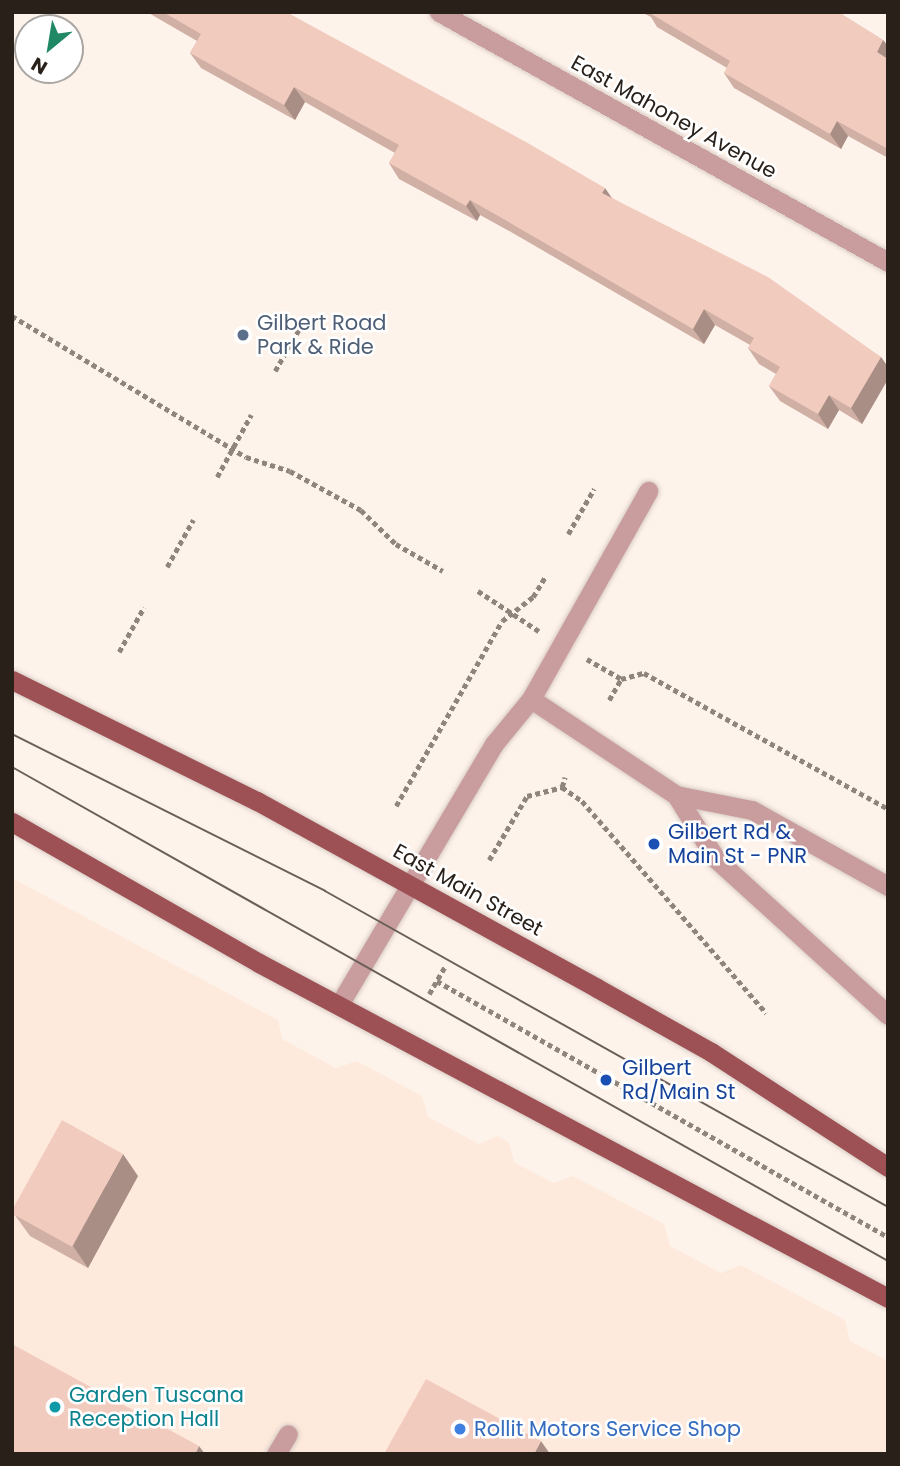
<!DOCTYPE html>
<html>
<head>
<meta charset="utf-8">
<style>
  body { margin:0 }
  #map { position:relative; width:900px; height:1466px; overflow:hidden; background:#fef3eb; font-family:Poppins,sans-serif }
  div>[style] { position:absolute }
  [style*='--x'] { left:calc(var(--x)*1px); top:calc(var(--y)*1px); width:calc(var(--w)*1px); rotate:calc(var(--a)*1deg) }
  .built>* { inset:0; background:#feeadc }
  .path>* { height:4.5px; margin-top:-2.25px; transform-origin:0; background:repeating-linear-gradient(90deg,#8f857d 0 5px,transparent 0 8.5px) }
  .roads { filter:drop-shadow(0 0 2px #d8cdc5) drop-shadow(0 0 2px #d8cdc5) }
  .service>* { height:19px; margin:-9.5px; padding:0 9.5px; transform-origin:9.5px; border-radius:9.5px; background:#c99c9d }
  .minor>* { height:19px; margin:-9.5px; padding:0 9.5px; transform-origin:9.5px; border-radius:9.5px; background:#c99c9d }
  .primary>* { height:19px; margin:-9.5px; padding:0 9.5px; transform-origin:9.5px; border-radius:9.5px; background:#9d5155 }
  .tram>* { height:2px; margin:-1px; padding:0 1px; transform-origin:1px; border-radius:1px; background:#6a6059 }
  .wall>* { inset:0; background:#d0afa4 }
  .shaded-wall>* { inset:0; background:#a98e86 }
  .building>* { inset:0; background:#f2cbbf; transform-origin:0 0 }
  .dots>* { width:19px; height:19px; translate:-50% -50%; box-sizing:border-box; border:4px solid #fff; border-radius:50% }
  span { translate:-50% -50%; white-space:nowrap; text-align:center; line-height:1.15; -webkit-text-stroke:5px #fff; paint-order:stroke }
  .street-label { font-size:21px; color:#292019 }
  .service-label { font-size:21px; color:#4e5e75 }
  .left { translate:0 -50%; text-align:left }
  .transit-label { font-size:21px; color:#164399 }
  .culture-label { font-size:21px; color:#0d838f }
  .shop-label { font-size:21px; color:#366cbe }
  .frame { position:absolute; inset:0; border:14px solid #292019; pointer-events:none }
  .north { position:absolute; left:14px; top:14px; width:70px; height:70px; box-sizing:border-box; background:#fff; border:2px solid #a9a6a3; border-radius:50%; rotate:210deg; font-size:19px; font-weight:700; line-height:28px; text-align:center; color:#292019 }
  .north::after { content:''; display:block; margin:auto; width:24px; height:32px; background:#208864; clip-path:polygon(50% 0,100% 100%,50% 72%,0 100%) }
</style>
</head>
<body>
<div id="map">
  <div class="built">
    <div style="clip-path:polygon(12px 878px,278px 1020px,282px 1039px,336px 1068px,357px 1061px,422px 1096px,428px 1117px,479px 1144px,497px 1136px,509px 1142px,514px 1162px,553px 1183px,573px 1176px,664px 1224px,670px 1246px,721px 1273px,741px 1265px,845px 1320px,850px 1341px,888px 1361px,888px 1454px,12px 1454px)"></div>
  </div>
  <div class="path">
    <div style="--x:12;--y:316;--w:273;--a:31.1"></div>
    <div style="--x:246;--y:457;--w:46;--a:17.7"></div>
    <div style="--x:290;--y:471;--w:81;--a:28.8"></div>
    <div style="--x:361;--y:510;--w:49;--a:44.2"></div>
    <div style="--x:396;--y:544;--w:54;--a:29.9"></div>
    <div style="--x:275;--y:371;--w:54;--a:-60.1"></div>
    <div style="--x:217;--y:477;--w:71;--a:-61.3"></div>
    <div style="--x:568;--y:534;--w:52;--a:-60"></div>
    <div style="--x:167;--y:567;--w:54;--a:-61"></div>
    <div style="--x:478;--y:591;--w:73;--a:33.3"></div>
    <div style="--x:119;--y:652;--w:51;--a:-60.9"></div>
    <div style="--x:587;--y:659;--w:39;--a:30"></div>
    <div style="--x:621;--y:679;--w:24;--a:-15"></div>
    <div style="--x:644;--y:673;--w:279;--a:29.1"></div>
    <div style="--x:609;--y:700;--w:24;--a:-60"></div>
    <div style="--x:562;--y:787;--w:24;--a:35"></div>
    <div style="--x:582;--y:801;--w:281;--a:49"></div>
    <div style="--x:396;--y:806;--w:213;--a:-60.2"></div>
    <div style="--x:502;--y:621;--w:39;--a:-38"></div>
    <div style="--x:533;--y:597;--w:23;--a:-59"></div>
    <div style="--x:489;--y:860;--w:74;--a:-59.3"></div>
    <div style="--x:527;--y:796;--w:36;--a:-14"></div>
    <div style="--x:562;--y:787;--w:10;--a:-73"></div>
    <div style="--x:437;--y:981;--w:519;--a:29.58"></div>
    <div style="--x:429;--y:994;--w:32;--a:-60"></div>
  </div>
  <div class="roads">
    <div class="service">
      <div style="--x:531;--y:699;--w:174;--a:33.5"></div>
      <div style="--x:676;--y:795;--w:77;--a:11.2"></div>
      <div style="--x:752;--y:810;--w:156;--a:29.2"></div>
      <div style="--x:676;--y:795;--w:75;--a:58"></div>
      <div style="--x:716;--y:859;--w:232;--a:42.2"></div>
      <div style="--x:339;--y:1005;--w:304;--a:-59.3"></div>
      <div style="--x:494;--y:744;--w:58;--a:-50.6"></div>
      <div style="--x:531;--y:699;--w:239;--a:-60.6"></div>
      <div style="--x:276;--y:1454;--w:23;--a:-59"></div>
    </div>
    <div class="minor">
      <div style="--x:439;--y:12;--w:514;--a:29.11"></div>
    </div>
    <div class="primary">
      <div style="--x:12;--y:680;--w:273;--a:26.3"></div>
      <div style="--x:257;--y:801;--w:388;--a:28.8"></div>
      <div style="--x:597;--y:988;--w:131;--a:29.3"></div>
      <div style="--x:711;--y:1052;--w:211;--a:33"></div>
      <div style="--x:12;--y:822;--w:284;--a:29.7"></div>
      <div style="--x:259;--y:963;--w:713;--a:28.04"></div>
    </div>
  </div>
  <div class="tram">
    <div style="--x:12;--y:734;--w:350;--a:26.6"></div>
    <div style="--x:325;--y:891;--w:646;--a:29.3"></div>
    <div style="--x:12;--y:767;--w:1006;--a:29.42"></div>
  </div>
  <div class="wall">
    <div style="clip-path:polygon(147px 12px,286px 12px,612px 198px,881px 357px,888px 367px,888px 379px,862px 424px,839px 410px,828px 429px,780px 401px,769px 386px,776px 374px,759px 364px,748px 348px,750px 345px,715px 325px,704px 344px,511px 232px,480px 215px,477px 221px,399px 179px,389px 163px,395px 153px,305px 102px,295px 120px,201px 68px,190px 53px,197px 41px)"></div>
    <div style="clip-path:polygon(641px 12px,838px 12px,883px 40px,888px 46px,888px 158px,848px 136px,841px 149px,734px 88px,724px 73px,727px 68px,657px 27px,651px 17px)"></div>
    <div style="clip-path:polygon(138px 1176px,88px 1268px,30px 1236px,14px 1214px)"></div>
  </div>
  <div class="shaded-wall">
    <div style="clip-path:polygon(883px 40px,888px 46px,888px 67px,877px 52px)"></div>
    <div style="clip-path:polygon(294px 87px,305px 102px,295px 120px,284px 105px)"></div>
    <div style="clip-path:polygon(837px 121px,848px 136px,841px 149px,830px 134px)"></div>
    <div style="clip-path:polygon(605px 188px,616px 204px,602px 193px)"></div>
    <div style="clip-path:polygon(470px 200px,480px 215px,477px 221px,466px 206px)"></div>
    <div style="clip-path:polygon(704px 309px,715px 325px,704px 344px,693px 329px)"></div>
    <div style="clip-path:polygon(881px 357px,888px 367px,888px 379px,862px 424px,851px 408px)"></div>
    <div style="clip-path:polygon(829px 395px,839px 410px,828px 429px,818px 414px)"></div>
    <div style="clip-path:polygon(123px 1154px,138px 1176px,88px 1268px,73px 1246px)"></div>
    <div style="clip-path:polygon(541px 1441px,550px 1454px,534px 1454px)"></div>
    <div style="clip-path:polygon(199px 1446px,205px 1454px,195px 1454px)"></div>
  </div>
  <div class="building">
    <div style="clip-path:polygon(163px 12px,286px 12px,526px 142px,605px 188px,602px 193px,768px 277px,881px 357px,851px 408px,829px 395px,818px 414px,769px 386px,780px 367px,748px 348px,754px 338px,704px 309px,693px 329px,500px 217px,470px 200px,466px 206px,389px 163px,399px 145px,294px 87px,284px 105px,190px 53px,201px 34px)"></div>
    <div style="clip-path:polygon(648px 12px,838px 12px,883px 40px,877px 52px,888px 59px,888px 149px,837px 121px,830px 134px,724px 73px,730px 61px)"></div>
    <div style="left:62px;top:1120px;width:70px;height:106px;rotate:29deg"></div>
    <div style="clip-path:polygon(12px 1344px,199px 1446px,195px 1454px,12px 1454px)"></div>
    <div style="clip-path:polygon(426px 1379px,541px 1441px,534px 1454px,384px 1454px)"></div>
  </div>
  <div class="dots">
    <div style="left:243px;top:335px;background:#5c6f8a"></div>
    <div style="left:654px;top:844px;background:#1a4fb4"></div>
    <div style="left:606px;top:1080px;background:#1a4fb4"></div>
    <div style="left:55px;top:1407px;background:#0f9aa8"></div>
    <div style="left:460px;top:1429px;background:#3f7fe0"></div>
  </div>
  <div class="street-label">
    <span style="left:674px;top:117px;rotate:29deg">East Mahoney Avenue</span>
    <span style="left:468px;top:890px;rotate:29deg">East Main Street</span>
  </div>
  <div class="service-label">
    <span class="left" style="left:257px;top:335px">Gilbert Road<br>Park &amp; Ride</span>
  </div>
  <div class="transit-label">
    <span class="left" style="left:668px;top:844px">Gilbert Rd &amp;<br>Main St - PNR</span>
    <span class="left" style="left:622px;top:1080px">Gilbert<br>Rd/Main St</span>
  </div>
  <div class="culture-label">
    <span class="left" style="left:69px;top:1407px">Garden Tuscana<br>Reception Hall</span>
  </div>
  <div class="shop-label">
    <span class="left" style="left:474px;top:1429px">Rollit Motors Service Shop</span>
  </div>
  <div class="frame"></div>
  <div class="north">N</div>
</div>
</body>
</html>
